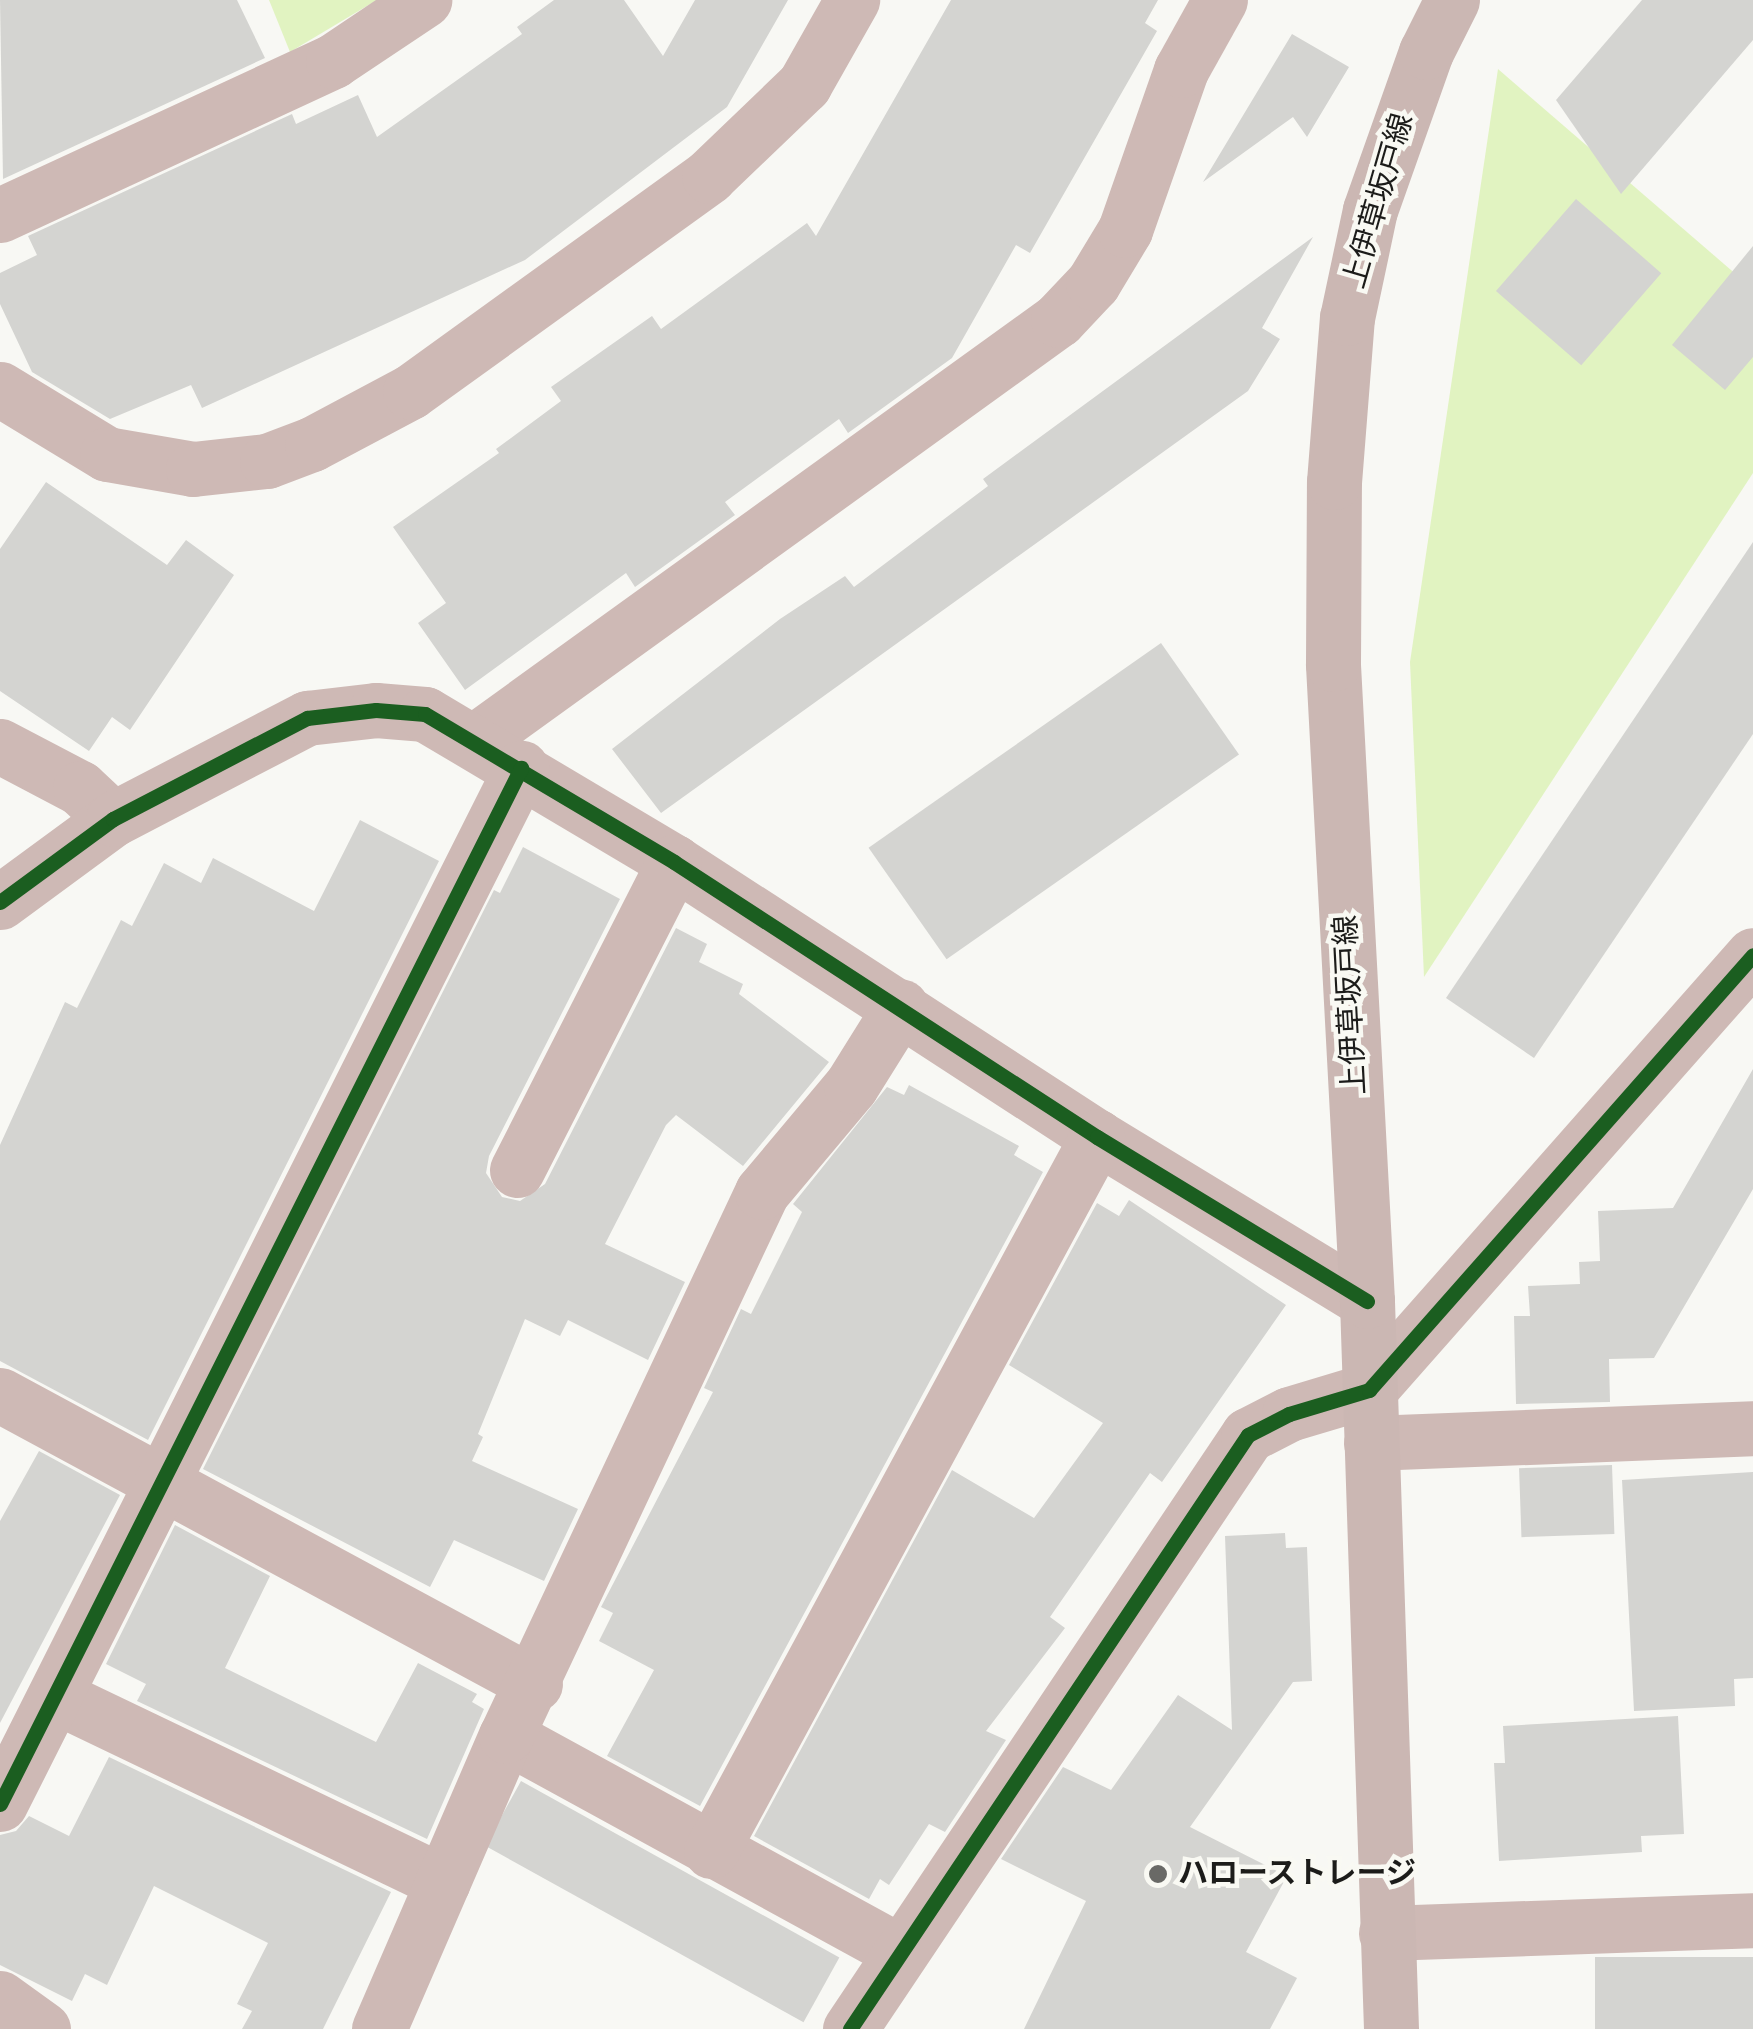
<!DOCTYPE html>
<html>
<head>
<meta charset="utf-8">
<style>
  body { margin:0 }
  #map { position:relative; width:1753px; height:2029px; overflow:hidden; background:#f8f8f4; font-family:"Varela Round","Noto Sans JP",sans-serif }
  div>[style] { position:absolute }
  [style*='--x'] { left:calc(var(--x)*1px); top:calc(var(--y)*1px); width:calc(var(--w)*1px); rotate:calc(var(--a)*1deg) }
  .green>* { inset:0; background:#e1f3c1 }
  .building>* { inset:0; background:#d4d4d1; transform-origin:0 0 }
  .minor>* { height:55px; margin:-27.5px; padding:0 27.5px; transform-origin:27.5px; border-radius:27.5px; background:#ceb9b5 }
  .secondary>* { height:55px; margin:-27.5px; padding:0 27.5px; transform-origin:27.5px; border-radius:27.5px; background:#cbb7b3 }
  .cycleway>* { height:15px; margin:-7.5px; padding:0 7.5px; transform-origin:7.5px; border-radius:7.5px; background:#1b5e20 }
  .dots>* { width:28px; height:28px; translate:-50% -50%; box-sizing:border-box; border:5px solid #f9f9f3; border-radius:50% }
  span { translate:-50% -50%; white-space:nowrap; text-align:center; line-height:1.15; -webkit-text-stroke:9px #f9f9f3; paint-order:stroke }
  .street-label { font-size:30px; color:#1c1c1a }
  .poi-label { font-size:30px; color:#1c1c1a; font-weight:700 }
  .left { translate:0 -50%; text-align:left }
</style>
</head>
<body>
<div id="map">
  <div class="green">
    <div style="clip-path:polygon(269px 0,377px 0,290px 52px)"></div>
    <div style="clip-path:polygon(1498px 69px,1753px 289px,1753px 473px,1424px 977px,1410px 662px)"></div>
  </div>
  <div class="building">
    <div style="clip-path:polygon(0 0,237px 0,265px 58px,3px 179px)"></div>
    <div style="clip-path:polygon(554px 0,624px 0,663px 56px,695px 0,788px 0,727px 107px,525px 260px,202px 408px,191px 385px,110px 419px,32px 372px,0 304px,0 273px,37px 255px,28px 236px,292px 114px,296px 124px,358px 95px,377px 137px,522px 34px,517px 27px)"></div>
    <div style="clip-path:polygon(951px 0,1158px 0,1145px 23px,1157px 31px,1030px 253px,1016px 245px,952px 358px,848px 433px,839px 419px,725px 502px,735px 515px,635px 587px,626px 573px,465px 690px,418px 623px,446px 603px,393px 527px,499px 453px,496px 449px,561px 401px,551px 387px,652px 316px,661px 329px,807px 223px,816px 236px)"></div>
    <div style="clip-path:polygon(1642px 0,1753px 0,1753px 40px,1621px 194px,1556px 100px)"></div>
    <div style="clip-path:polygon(1292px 34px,1349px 67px,1307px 137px,1293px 117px,1203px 182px)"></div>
    <div style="left:1576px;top:199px;width:113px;height:122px;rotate:41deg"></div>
    <div style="clip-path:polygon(1313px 237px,1262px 328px,1280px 339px,1248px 391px,661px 813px,612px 749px,780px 619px,845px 576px,854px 587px,988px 486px,983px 479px)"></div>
    <div style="clip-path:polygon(1753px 246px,1753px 357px,1725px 390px,1672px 345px)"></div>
    <div style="clip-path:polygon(46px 482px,167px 565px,186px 540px,234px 575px,130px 730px,112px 717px,89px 751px,0 691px,0 549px)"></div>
    <div style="clip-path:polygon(1753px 542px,1753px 734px,1534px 1058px,1446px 998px)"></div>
    <div style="left:1161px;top:643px;width:136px;height:357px;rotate:55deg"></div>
    <div style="clip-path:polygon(360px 820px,439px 861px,148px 1440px,0 1361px,0 1145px,65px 1002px,77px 1008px,121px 920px,132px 926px,164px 863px,201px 883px,213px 858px,314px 911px)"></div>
    <div style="clip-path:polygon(523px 847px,620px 899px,489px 1156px,486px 1173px,502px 1197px,520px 1201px,545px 1184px,676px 928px,707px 944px,699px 962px,743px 984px,739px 994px,829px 1062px,743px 1166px,676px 1115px,666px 1125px,605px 1244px,685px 1282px,648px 1360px,568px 1320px,560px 1336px,525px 1319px,478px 1434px,483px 1437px,472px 1461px,578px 1509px,544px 1581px,454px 1540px,430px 1587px,203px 1469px,494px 890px,500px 893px)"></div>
    <div style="clip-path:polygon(1753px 1069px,1753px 1189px,1654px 1358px,1609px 1359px,1610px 1402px,1516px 1404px,1514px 1316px,1530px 1316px,1528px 1286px,1580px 1284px,1579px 1262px,1600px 1261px,1598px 1211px,1673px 1208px)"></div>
    <div style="clip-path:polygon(909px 1085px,1019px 1146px,1014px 1155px,1043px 1172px,700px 1806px,607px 1756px,654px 1670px,599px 1641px,613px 1613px,601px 1607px,713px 1392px,704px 1388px,741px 1309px,751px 1314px,802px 1212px,793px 1204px,887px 1087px,904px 1095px)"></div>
    <div style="clip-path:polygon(1129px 1200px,1286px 1305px,1162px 1482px,1150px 1473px,1050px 1617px,1065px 1628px,986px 1731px,1006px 1740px,945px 1832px,929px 1824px,889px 1885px,880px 1879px,869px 1899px,754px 1836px,952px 1470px,1034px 1518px,1103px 1423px,1009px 1365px,1097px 1203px,1119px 1216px)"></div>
    <div style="clip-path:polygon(39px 1451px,120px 1495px,0 1723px,0 1521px)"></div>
    <div style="left:1612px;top:1465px;width:69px;height:93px;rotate:88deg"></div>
    <div style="clip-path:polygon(1753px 1472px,1753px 1678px,1734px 1679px,1735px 1706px,1634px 1711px,1622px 1480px)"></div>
    <div style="clip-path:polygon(175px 1525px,270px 1576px,225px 1668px,376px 1742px,418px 1663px,477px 1694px,472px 1702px,484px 1709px,427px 1839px,137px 1701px,146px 1684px,106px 1664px)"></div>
    <div style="clip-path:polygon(1285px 1533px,1286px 1548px,1307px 1547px,1312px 1681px,1293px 1682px,1190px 1827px,1287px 1876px,1246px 1952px,1297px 1978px,1270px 2029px,1024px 2029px,1086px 1901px,1001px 1859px,1063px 1767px,1111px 1790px,1178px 1695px,1232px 1730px,1225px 1536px)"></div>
    <div style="clip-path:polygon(1678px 1716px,1684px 1834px,1641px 1836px,1642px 1852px,1499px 1861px,1494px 1763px,1505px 1763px,1503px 1726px)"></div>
    <div style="clip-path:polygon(109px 1757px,391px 1892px,323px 2029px,242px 2029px,252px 2011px,237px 2004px,268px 1943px,154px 1886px,107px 1985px,85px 1974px,72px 2001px,0 1965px,0 1835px,16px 1831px,29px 1816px,69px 1836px)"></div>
    <div style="left:521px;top:1781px;width:364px;height:74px;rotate:29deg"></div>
    <div style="left:1753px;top:1957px;width:72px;height:158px;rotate:90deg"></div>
  </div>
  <div class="minor">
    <div style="--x:0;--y:215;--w:367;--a:-24.8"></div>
    <div style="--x:333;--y:61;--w:110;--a:-33.8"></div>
    <div style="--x:0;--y:389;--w:125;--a:31.3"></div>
    <div style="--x:107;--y:454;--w:87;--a:9.9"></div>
    <div style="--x:193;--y:469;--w:74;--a:-6.2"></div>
    <div style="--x:267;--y:461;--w:48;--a:-20.7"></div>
    <div style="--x:312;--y:444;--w:111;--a:-28"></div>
    <div style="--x:410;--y:392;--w:369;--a:-35.8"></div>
    <div style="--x:709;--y:176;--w:132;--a:-43.8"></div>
    <div style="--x:804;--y:85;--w:98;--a:-60.5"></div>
    <div style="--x:476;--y:740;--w:718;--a:-35.82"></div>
    <div style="--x:1058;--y:320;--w:51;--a:-46.6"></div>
    <div style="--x:1093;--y:283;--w:62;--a:-58.9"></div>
    <div style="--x:1125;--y:230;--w:170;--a:-70.7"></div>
    <div style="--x:1181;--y:70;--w:80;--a:-60.9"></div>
    <div style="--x:0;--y:746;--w:90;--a:27.7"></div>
    <div style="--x:80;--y:788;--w:45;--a:43.2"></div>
    <div style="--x:0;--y:902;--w:140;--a:-36.3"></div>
    <div style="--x:113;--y:819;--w:219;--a:-27.5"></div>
    <div style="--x:307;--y:718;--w:69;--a:-6.6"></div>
    <div style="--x:376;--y:710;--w:49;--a:4.7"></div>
    <div style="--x:425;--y:714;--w:290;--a:30.7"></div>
    <div style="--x:674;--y:862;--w:505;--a:33.03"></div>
    <div style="--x:1097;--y:1137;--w:316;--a:31.3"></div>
    <div style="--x:517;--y:1170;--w:346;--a:-63"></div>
    <div style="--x:0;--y:1395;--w:608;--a:28.38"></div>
    <div style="--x:1371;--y:1443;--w:382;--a:-2.2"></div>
    <div style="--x:55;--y:1696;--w:430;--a:25.6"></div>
    <div style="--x:506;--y:1736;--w:446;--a:28.7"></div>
    <div style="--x:0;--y:1804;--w:1160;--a:-63.3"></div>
    <div style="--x:711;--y:1851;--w:812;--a:-61.6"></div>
    <div style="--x:1386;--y:1933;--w:367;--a:-2"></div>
    <div style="--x:0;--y:1998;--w:53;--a:35.8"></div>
    <div style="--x:379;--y:2029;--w:319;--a:-66.6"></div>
    <div style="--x:506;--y:1736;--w:601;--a:-64.8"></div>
    <div style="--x:762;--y:1192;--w:138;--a:-50"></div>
    <div style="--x:851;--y:1086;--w:94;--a:-58"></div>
    <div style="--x:850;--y:2029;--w:715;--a:-56.18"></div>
    <div style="--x:1248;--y:1435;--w:46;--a:-27.1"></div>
    <div style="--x:1289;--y:1414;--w:84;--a:-16.7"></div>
    <div style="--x:1369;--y:1390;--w:580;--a:-48.56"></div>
  </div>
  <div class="secondary">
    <div style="--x:1391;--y:2029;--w:728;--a:-91.89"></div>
    <div style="--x:1367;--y:1301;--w:638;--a:-93.06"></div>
    <div style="--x:1333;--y:664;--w:182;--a:-89.7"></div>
    <div style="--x:1334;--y:482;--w:165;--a:-85.5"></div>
    <div style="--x:1347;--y:318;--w:110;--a:-78"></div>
    <div style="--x:1370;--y:210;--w:168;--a:-70.5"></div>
    <div style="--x:1426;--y:52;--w:58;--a:-63.4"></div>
  </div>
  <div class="cycleway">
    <div style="--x:0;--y:902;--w:140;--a:-36.3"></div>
    <div style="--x:113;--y:819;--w:219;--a:-27.5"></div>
    <div style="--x:307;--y:718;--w:69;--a:-6.6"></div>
    <div style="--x:376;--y:710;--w:49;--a:4.7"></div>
    <div style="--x:425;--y:714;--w:290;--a:30.7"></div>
    <div style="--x:674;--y:862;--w:505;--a:33.03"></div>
    <div style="--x:1097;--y:1137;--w:316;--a:31.3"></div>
    <div style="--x:0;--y:1804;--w:1160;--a:-63.3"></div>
    <div style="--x:850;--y:2029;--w:715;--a:-56.18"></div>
    <div style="--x:1248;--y:1435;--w:46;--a:-27.1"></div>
    <div style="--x:1289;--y:1414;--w:84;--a:-16.7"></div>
    <div style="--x:1369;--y:1390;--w:580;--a:-48.56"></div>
  </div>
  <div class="dots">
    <div style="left:1158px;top:1874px;background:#696966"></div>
  </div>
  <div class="street-label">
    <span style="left:1379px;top:201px;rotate:-74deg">上伊草坂戸線</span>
    <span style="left:1351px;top:1005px;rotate:-93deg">上伊草坂戸線</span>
  </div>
  <div class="poi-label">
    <span class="left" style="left:1178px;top:1874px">ハローストレージ</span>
  </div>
</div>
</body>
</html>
